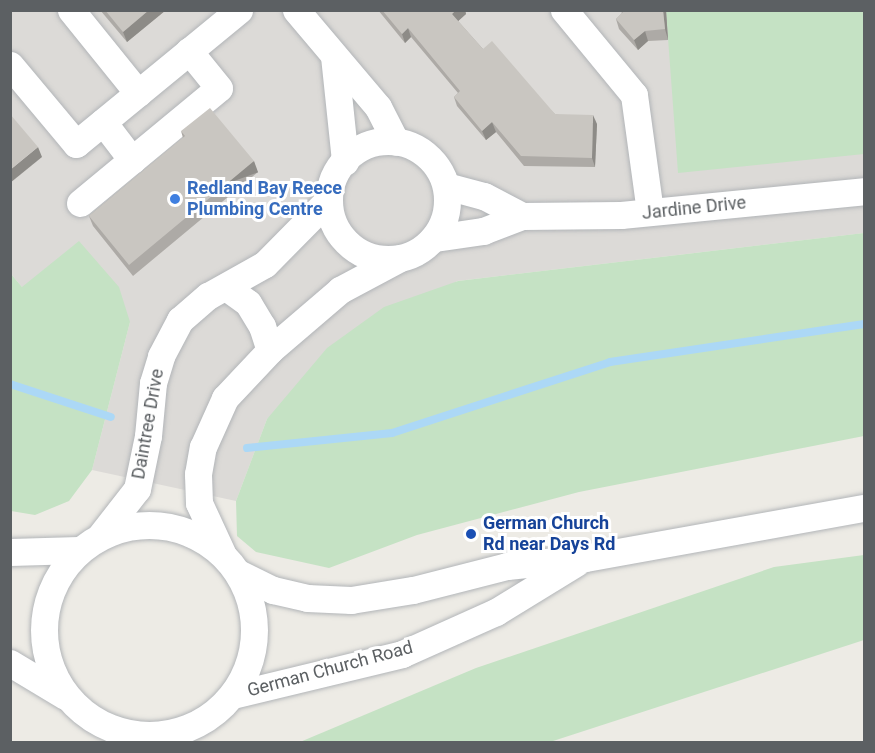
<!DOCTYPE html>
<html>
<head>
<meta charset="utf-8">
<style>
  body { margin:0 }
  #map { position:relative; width:875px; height:753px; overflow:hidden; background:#edebe5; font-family:Roboto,sans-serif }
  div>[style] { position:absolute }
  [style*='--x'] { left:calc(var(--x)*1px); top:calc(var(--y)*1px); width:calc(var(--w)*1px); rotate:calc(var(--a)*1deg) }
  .industrial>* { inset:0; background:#dcdad7 }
  .green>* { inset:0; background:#c5e2c4 }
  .stream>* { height:8px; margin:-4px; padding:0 4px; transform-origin:4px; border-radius:4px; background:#acd8f6 }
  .roads { filter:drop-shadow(0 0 2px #b2b5b8) drop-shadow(0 0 2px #b2b5b8) }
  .minor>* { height:27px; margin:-13.5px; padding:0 13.5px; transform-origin:13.5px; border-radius:13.5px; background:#fff }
  .minor>.ring { margin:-13.5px; padding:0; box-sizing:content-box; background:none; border:27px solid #fff; border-radius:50% }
  .wall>* { inset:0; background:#adaaa6 }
  .shaded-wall>* { inset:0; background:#8d8b87; transform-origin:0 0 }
  .building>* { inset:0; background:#c9c6c1 }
  .dots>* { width:16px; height:16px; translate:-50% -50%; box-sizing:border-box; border:3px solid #fff; border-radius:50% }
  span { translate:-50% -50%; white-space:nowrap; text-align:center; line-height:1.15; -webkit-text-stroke:6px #fff; paint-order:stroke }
  .shop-label { font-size:18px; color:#366cbe; font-weight:700 }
  .left { translate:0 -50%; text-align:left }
  .street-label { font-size:18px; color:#5c6063 }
  .transit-label { font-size:18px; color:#164399; font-weight:700 }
  .frame { position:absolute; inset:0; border:12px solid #5c6063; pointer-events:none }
</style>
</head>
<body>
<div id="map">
  <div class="industrial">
    <div style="clip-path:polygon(10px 11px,864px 11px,864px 233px,457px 281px,267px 419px,236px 501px,92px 470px,130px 322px,22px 287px,11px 274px)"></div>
  </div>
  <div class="green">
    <div style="clip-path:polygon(666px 11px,864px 11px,864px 154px,678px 173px)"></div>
    <div style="clip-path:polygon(864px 233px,864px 436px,579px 492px,417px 535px,329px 568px,256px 552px,237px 536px,236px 501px,267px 419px,327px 348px,384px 307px,458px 281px)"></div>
    <div style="clip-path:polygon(79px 241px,119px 287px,130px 322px,92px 470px,69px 501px,35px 515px,11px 511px,11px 274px,22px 287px)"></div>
    <div style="clip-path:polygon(864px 555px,864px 640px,550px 742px,300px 742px,476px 668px,774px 567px)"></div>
  </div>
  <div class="stream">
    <div style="--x:10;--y:384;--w:106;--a:18.1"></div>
    <div style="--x:247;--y:448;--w:146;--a:-5.9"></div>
    <div style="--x:392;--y:433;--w:229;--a:-18"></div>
    <div style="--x:610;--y:362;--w:257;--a:-8.5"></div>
  </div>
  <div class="roads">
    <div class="minor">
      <div style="--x:71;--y:10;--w:107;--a:51.1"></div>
      <div style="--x:296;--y:10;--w:127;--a:49.8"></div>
      <div style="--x:378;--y:107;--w:39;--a:63"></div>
      <div style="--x:564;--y:10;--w:110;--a:50.5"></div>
      <div style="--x:634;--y:95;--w:118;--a:82.2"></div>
      <div style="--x:334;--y:56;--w:106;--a:84"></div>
      <div style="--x:10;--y:65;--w:103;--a:50.1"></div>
      <div style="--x:76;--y:144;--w:211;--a:-39.4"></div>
      <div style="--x:103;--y:122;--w:48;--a:52.7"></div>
      <div class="ring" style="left:329px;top:141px;width:91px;height:91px"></div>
      <div style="--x:446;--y:186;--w:39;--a:15"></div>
      <div style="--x:484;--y:196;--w:43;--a:27.8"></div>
      <div style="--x:80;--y:203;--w:180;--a:-39.6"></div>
      <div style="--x:219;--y:88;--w:48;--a:-129"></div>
      <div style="--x:435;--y:238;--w:49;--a:-8.3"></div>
      <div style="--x:483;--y:231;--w:42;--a:-21"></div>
      <div style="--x:522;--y:216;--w:99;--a:-0.6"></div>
      <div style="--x:621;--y:215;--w:244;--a:-5.6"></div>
      <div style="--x:226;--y:287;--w:27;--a:36"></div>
      <div style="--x:248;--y:303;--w:27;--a:59"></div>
      <div style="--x:262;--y:326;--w:25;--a:72"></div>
      <div class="ring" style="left:44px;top:525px;width:183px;height:183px"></div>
      <div style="--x:101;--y:535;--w:58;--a:-52"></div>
      <div style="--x:137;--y:489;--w:54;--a:-78.3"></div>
      <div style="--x:148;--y:436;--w:53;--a:-84.6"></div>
      <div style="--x:153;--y:383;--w:28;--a:-73"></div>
      <div style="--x:161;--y:356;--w:41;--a:-62.2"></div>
      <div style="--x:180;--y:320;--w:37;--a:-41"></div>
      <div style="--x:208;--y:296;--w:65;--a:-29.3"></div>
      <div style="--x:265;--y:264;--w:91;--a:-45.4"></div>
      <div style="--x:10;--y:552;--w:69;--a:-1.7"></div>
      <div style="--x:222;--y:553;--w:55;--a:-114.7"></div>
      <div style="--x:199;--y:503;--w:29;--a:-92"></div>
      <div style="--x:198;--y:474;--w:27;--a:-80"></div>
      <div style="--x:203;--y:447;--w:54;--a:-65.8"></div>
      <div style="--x:225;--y:398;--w:66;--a:-46.8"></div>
      <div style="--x:270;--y:350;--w:92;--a:-40.6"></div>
      <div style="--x:340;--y:290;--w:68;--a:-28.1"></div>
      <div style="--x:238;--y:573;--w:39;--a:26"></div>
      <div style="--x:273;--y:590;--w:35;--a:13"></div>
      <div style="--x:307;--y:598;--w:44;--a:2.6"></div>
      <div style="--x:351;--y:600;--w:63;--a:-9.2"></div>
      <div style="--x:413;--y:590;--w:97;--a:-14.3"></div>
      <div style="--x:507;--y:566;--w:78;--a:-5.9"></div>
      <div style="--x:585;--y:558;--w:283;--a:-10.2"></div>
      <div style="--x:10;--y:663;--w:64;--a:31"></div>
      <div style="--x:233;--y:695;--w:174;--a:-13.6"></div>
      <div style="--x:402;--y:654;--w:103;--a:-24.1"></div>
      <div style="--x:496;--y:612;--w:94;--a:-31.5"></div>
    </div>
  </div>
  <div class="wall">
    <div style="clip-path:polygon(100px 10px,166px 10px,127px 42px)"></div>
    <div style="clip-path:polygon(378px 10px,465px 10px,466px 14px,458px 21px,483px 49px,555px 114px,597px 124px,595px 167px,524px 166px,496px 132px,486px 140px,457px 106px,454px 97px,458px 93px,411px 37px,405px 43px)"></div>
    <div style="clip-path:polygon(620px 10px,666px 10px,668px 40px,648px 41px,638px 50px,619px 29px,616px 19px,622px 13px)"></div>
    <div style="clip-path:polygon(181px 131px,258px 172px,133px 276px,93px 226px,89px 216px,183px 138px)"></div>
  </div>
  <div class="shaded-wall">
    <div style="clip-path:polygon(149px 10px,166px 10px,127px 42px,123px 32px)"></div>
    <div style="clip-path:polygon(456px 10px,465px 10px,466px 14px,456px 23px,452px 14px)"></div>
    <div style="clip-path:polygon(663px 10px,666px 10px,668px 40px,665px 29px)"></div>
    <div style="clip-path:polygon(408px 28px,411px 37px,405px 43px,402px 34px)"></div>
    <div style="clip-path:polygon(645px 31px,648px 41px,638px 50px,634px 40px)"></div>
    <div style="clip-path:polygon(593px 115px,597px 124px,595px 167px,592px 158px)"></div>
    <div style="clip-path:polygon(492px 122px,496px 132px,486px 140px,482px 131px)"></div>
    <div style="clip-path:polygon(38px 147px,42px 157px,10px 183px,10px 170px)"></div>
    <div style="left:254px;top:161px;width:12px;height:163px;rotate:70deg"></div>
  </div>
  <div class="building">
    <div style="clip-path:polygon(105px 10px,149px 10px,123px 32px)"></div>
    <div style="clip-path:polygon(382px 10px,456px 10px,452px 14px,483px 49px,492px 41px,555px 114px,593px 115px,592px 158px,521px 156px,492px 122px,482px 131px,454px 97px,460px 91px,408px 28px,402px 34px)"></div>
    <div style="clip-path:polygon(663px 10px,665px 29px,645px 31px,634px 40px,616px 19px,625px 10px)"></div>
    <div style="clip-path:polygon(210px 108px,254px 161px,129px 265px,89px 216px,185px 136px,181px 131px)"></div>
    <div style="clip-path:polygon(10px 114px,38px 147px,10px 170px)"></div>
  </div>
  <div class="dots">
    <div style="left:175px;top:199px;background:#3f7fe0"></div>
    <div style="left:471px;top:534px;background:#1a4fb4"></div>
  </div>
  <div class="shop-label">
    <span class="left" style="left:187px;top:199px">Redland Bay Reece<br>Plumbing Centre</span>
  </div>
  <div class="street-label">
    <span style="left:694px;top:208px;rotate:-6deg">Jardine Drive</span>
    <span style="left:148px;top:424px;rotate:-80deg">Daintree Drive</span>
    <span style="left:330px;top:669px;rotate:-15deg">German Church Road</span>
  </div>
  <div class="transit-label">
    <span class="left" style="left:483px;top:534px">German Church<br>Rd near Days Rd</span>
  </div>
  <div class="frame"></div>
</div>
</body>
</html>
